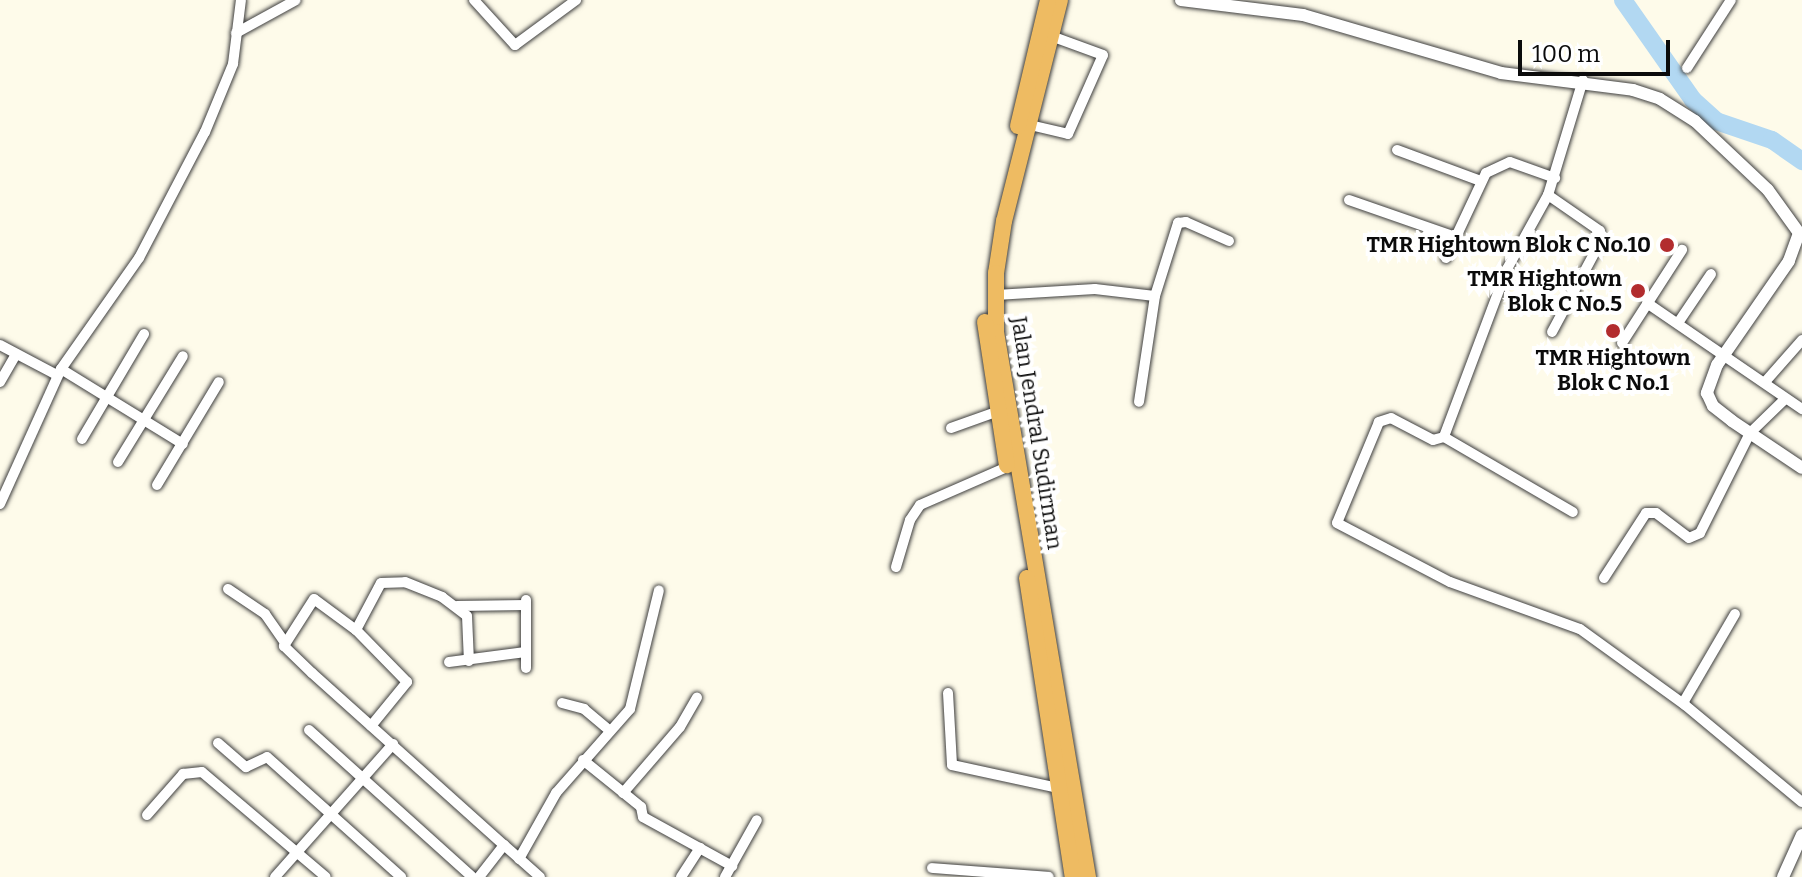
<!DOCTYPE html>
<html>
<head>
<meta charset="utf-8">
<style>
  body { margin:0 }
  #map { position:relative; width:1802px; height:877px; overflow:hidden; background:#fefbea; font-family:Bitter,serif }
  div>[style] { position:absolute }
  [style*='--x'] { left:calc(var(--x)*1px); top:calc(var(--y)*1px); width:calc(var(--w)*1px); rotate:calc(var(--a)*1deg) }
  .river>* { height:18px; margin:-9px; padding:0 9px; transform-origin:9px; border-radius:9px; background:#b2d8f2 }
  .roads { filter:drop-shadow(0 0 2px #3e3e3e) drop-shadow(0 0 2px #3e3e3e) }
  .minor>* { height:10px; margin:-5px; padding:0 5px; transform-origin:5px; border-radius:5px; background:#fff }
  .tertiary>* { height:12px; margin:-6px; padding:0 6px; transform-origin:6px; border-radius:6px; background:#fff }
  .trunk>* { height:16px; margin:-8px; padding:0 8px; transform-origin:8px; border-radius:8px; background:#eebb62 }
  .dots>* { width:22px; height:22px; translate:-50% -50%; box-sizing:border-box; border:4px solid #fff; border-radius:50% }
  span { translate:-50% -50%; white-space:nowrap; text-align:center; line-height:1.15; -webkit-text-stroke:8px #fff; paint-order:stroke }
  .poi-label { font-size:22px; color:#0b0b0b; font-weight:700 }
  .right { translate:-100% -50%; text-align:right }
  .street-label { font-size:22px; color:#0b0b0b }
  .scale { position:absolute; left:1518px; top:40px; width:152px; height:36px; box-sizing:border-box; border:4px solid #0b0b0b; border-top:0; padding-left:10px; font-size:24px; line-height:28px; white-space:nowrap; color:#0b0b0b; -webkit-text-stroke:6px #fff; paint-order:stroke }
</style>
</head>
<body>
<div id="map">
  <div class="river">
    <div style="--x:1623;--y:0;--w:122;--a:55"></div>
    <div style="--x:1693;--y:100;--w:31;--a:42"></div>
    <div style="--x:1716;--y:121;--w:59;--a:18.7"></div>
    <div style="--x:1772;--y:140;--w:37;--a:35"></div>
  </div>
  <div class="roads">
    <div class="minor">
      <div style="--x:474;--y:0;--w:61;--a:47.7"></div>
      <div style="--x:515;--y:45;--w:76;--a:-36.4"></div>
      <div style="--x:236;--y:33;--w:68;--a:-28.8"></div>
      <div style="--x:1687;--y:68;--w:81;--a:-57.1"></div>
      <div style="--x:1583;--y:80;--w:120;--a:106.9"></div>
      <div style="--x:1548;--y:195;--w:85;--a:119"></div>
      <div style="--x:1507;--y:269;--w:179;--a:110.6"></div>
      <div style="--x:1444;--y:437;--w:11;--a:165"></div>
      <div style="--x:1433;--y:440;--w:47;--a:-152.4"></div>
      <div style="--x:1391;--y:418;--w:13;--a:162"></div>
      <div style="--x:1379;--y:422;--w:109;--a:112.6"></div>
      <div style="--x:1337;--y:523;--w:127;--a:27.6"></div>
      <div style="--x:1450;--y:582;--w:138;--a:19.9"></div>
      <div style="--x:1580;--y:629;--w:130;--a:35.9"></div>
      <div style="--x:1685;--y:705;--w:152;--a:39.7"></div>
      <div style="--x:1030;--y:125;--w:39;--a:13"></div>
      <div style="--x:1068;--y:134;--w:86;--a:-66.1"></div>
      <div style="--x:1103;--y:55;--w:59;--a:-160"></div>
      <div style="--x:1397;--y:150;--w:90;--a:20.3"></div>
      <div style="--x:1548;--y:195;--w:63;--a:34.7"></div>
      <div style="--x:1600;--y:231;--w:19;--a:102"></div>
      <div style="--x:1596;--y:250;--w:93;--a:118.2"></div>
      <div style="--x:1349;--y:200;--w:112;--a:19.2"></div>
      <div style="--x:1446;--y:258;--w:94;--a:-64.8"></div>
      <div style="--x:1486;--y:173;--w:26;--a:-25"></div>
      <div style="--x:1510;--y:162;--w:48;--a:19.6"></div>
      <div style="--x:996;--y:295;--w:99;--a:-3.5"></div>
      <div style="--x:1095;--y:289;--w:60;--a:6.7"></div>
      <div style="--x:1155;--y:296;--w:107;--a:98.6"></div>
      <div style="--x:1155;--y:296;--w:77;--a:-72.5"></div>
      <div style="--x:1178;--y:223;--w:8;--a:-7"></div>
      <div style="--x:1186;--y:222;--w:47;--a:23.8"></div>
      <div style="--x:1647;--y:303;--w:188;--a:34.4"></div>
      <div style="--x:1678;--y:323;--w:59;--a:-56"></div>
      <div style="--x:1622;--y:343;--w:111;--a:-57.2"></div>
      <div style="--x:0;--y:345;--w:64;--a:27.8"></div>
      <div style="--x:61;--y:369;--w:143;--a:31.6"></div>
      <div style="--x:0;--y:382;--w:32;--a:-60"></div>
      <div style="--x:1765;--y:382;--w:56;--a:-48.6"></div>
      <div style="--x:951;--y:428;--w:48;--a:-19.6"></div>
      <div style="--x:1444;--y:437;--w:149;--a:30.2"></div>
      <div style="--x:82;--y:439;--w:122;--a:-59.4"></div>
      <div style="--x:118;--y:462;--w:124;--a:-58.5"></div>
      <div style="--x:157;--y:485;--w:120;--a:-59"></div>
      <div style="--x:0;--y:504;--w:148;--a:-65.7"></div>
      <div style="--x:61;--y:369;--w:136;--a:-54.9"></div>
      <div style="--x:139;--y:258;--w:142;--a:-62.4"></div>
      <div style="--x:205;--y:132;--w:74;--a:-67.6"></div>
      <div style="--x:233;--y:64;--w:64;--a:-82.9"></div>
      <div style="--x:896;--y:567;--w:49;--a:-73.4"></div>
      <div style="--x:910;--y:520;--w:18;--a:-56"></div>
      <div style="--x:920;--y:505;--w:95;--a:-23.6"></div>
      <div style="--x:1604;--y:578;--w:77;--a:-57.1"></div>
      <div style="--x:1646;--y:513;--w:10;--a:0"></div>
      <div style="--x:1656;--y:513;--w:41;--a:37.1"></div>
      <div style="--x:1689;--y:538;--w:12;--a:-24"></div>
      <div style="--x:1700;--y:533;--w:112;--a:-63.4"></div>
      <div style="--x:1750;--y:433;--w:49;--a:-44.2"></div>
      <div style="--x:228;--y:589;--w:45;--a:34"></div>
      <div style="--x:265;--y:614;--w:33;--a:55"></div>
      <div style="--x:457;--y:606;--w:69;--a:-0.8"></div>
      <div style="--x:356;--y:630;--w:53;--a:-62"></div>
      <div style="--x:381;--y:583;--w:24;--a:-2"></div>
      <div style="--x:405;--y:582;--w:40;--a:22"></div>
      <div style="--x:442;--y:597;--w:31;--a:37"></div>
      <div style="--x:467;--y:616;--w:45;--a:87.5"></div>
      <div style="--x:449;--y:662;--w:77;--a:-7.5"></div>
      <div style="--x:526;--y:668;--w:68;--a:-90"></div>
      <div style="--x:948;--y:693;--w:72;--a:86.8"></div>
      <div style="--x:952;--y:765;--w:108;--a:12.2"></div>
      <div style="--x:562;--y:703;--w:23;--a:15"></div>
      <div style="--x:584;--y:709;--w:33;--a:40"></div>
      <div style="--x:1683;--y:703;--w:103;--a:-59.7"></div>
      <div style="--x:371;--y:726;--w:57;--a:-50.7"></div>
      <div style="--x:407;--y:682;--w:73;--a:-134.4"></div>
      <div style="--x:356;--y:630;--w:52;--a:-143.6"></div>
      <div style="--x:314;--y:599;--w:56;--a:122.6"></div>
      <div style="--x:284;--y:646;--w:39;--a:44"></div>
      <div style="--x:312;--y:673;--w:258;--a:41.9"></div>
      <div style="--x:504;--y:845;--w:41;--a:128"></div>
      <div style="--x:309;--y:730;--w:219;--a:42"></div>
      <div style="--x:218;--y:743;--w:37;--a:41"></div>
      <div style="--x:246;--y:767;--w:23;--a:-25"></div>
      <div style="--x:267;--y:757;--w:180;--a:41.8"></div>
      <div style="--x:583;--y:760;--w:75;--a:39"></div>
      <div style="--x:641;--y:807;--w:10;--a:79"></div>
      <div style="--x:643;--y:817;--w:102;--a:28.8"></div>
      <div style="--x:623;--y:793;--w:87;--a:-49.2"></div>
      <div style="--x:680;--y:727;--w:34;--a:-60"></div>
      <div style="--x:147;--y:815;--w:55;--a:-48.7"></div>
      <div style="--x:183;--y:774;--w:19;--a:-6"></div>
      <div style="--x:202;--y:772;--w:162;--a:40.3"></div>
      <div style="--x:504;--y:845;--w:48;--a:41.6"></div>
      <div style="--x:519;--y:859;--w:76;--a:-60.7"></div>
      <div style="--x:556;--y:793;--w:112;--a:-48.6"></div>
      <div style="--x:630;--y:709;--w:122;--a:-76.3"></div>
      <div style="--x:932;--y:868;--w:117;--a:4.4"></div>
      <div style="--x:275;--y:877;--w:178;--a:-48.4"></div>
      <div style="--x:681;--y:877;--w:35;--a:-57"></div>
      <div style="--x:725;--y:877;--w:65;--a:-60.7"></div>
    </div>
    <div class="tertiary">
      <div style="--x:1181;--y:0;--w:123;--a:7"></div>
      <div style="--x:1303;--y:15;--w:206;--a:16.3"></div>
      <div style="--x:1501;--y:73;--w:133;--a:7.3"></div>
      <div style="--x:1633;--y:90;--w:28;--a:18"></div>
      <div style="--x:1660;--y:99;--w:41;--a:32.2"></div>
      <div style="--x:1695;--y:121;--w:100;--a:43.4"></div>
      <div style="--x:1768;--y:190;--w:53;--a:54.2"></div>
      <div style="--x:1799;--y:233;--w:30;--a:110"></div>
      <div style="--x:1789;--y:261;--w:126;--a:124.7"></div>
      <div style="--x:1717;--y:365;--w:30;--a:110"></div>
      <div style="--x:1707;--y:393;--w:14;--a:65"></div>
      <div style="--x:1713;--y:406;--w:24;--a:38"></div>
      <div style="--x:1732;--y:421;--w:84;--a:33.9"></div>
      <div style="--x:1783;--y:877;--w:46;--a:-65.7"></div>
    </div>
    <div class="trunk">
      <div style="--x:1060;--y:0;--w:228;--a:104.2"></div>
      <div style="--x:1004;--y:221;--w:53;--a:98.7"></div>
      <div style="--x:996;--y:273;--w:59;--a:90"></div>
      <div style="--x:996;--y:332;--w:553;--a:80.42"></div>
      <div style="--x:1018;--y:126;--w:130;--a:-76.6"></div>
      <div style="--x:985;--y:322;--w:145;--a:81.3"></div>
      <div style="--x:1027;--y:578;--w:303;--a:81.3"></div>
    </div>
  </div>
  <div class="dots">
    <div style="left:1667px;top:245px;background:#b22c2e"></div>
    <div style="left:1638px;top:291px;background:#b22c2e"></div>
    <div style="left:1613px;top:331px;background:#b22c2e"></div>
  </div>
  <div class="poi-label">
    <span class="right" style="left:1651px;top:245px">TMR Hightown Blok C No.10</span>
    <span class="right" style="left:1622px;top:291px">TMR Hightown<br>Blok C No.5</span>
    <span style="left:1613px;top:370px">TMR Hightown<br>Blok C No.1</span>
  </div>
  <div class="street-label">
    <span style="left:1037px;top:433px;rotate:81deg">Jalan Jendral Sudirman</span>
  </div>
  <div class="scale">100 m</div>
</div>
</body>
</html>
